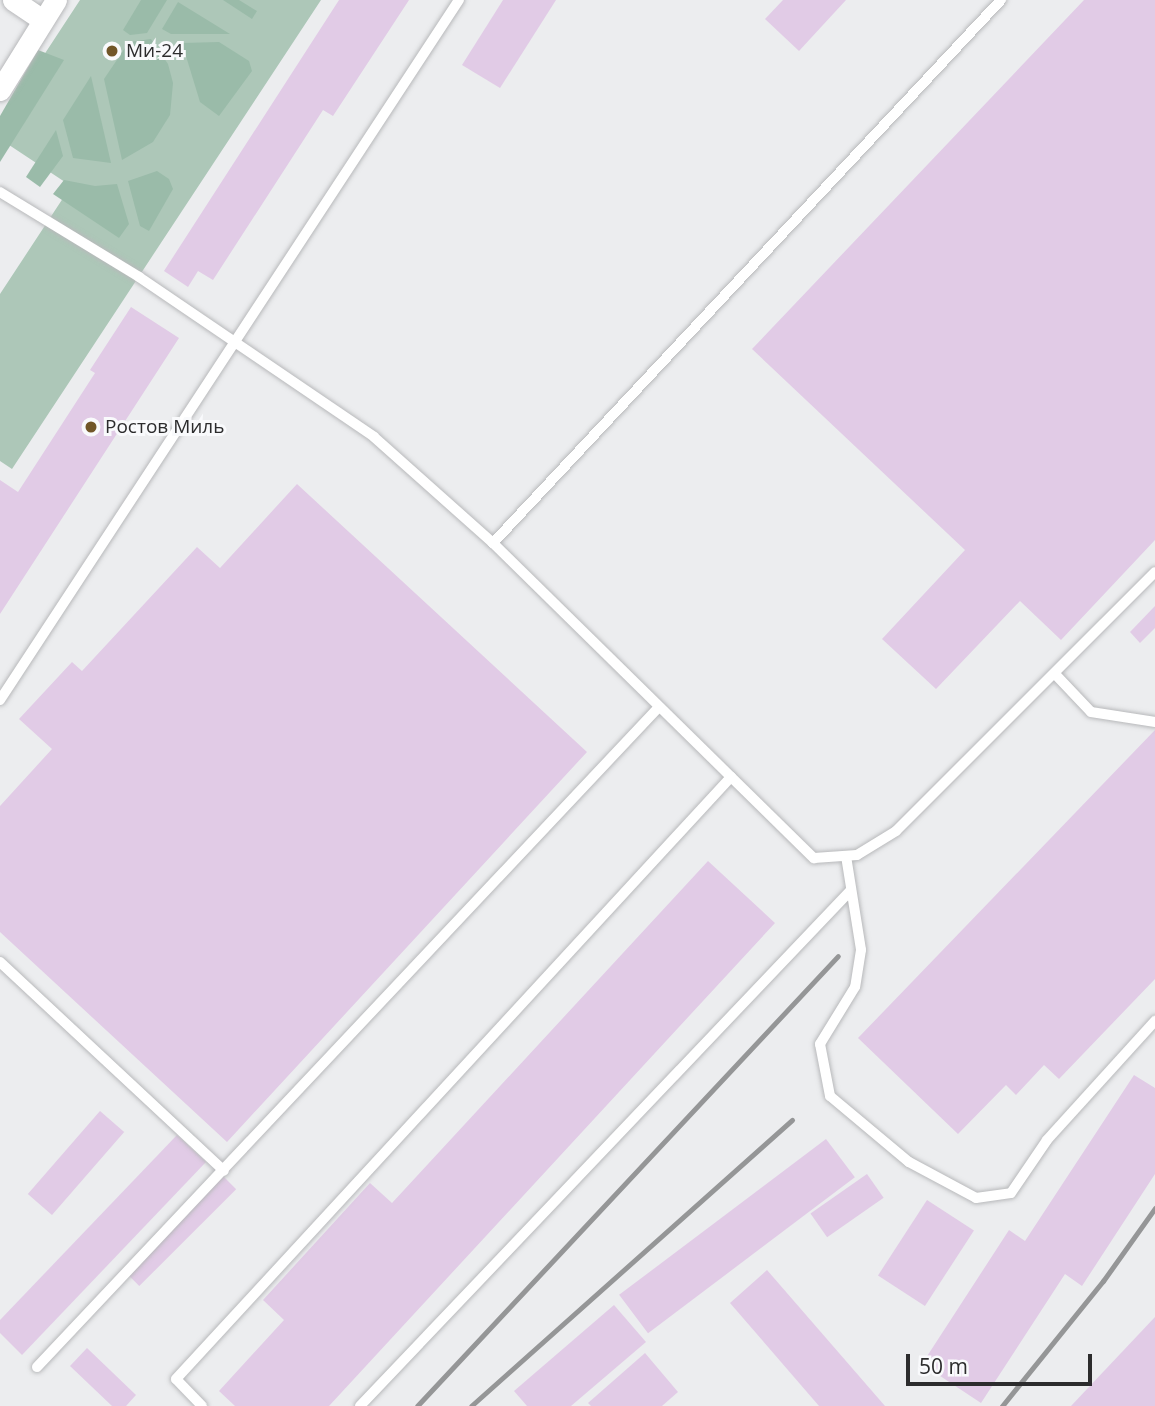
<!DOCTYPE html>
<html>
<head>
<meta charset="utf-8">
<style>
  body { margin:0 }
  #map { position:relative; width:1155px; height:1406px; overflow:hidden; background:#ecedef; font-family:"Open Sans",sans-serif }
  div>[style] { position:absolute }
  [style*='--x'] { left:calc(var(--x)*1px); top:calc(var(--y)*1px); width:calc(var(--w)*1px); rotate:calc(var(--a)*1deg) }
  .green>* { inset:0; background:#adc7b8 }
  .forest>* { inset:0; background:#9abba9 }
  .building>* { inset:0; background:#e1cbe6; transform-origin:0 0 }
  .roads { filter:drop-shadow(0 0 2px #b8b9bb) drop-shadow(0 0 2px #b8b9bb) }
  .lane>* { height:10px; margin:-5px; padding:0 5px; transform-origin:5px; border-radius:5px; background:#fff }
  .street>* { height:21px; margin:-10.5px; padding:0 10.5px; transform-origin:10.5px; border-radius:10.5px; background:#fff }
  .rail>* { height:5px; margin:-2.5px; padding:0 2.5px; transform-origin:2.5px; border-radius:2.5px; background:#959697 }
  .dots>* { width:19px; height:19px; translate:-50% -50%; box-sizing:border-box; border:4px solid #f9fafc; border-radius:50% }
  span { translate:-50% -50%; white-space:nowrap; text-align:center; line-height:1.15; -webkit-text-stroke:6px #f9fafc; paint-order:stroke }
  .poi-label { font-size:19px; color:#2c2c2d }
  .left { translate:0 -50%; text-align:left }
  .scale { position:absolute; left:906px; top:1354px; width:186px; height:32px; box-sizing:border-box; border:4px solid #2c2c2d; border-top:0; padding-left:9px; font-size:21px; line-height:24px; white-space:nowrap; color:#2c2c2d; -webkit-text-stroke:5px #f9fafc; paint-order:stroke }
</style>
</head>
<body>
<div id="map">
  <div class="green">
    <div style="clip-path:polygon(80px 0,321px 0,12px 469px,0 461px,0 294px,71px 186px,0 139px,0 122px)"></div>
  </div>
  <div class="forest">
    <div style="clip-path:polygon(141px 0,167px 0,147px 33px,130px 35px,123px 30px)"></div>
    <div style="clip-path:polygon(223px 0,239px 0,257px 11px,252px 19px)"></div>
    <div style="clip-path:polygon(178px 2px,230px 34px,171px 34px,162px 29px)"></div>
    <div style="clip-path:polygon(151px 39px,168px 64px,173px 83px,170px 115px,153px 142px,122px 160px,104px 79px,129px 42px)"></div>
    <div style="clip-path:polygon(219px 42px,249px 61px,252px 71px,219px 116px,200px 102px,182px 43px)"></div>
    <div style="clip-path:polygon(38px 50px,64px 60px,0 162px,0 116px)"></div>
    <div style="clip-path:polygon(91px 76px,111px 163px,73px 158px,63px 120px)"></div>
    <div style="clip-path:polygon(56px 130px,63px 156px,40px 187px,26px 177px)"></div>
    <div style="clip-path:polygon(157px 171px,169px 179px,173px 189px,149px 231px,140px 226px,128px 181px)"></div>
    <div style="clip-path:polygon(64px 180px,95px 186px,117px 184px,129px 224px,119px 238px,53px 194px)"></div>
  </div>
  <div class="building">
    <div style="clip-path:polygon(339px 0,409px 0,333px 116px,323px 110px,213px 280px,198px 271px,188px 287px,164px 271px)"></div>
    <div style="clip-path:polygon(503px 0,556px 0,500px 88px,462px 65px)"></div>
    <div style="clip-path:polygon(783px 0,846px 0,799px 51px,765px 19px)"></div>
    <div style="clip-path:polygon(1084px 0,1155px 0,1155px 540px,1061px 640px,1020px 601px,936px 689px,882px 639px,965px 550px,752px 349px)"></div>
    <div style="clip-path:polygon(131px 307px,179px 338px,0 614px,0 480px,18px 492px,95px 373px,90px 370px)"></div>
    <div style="clip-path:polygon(297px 484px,587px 752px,227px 1142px,0 932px,0 806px,52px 749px,19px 719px,72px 662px,82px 671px,197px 547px,220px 568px)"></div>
    <div style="clip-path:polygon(1155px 606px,1155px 628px,1140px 643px,1130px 632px)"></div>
    <div style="clip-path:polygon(1155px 730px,1155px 979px,1059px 1079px,1044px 1065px,1016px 1095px,1006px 1085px,958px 1134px,858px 1038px)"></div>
    <div style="clip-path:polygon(708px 861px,775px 923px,329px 1406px,235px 1406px,219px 1391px,284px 1320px,263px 1300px,370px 1183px,392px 1203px)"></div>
    <div style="clip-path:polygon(1134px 1075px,1155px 1088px,1155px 1174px,1082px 1286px,1065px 1274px,981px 1403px,922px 1364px,1009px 1230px,1025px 1241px)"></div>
    <div style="left:100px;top:1111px;width:32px;height:110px;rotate:41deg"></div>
    <div style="clip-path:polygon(177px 1135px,206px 1162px,22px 1355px,0 1333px,0 1320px)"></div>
    <div style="left:826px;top:1139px;width:48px;height:259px;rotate:53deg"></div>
    <div style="left:867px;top:1174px;width:29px;height:69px;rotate:55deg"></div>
    <div style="left:222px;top:1175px;width:20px;height:137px;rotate:45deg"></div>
    <div style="left:927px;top:1200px;width:56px;height:90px;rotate:33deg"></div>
    <div style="clip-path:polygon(767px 1270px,885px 1406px,819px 1406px,730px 1303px)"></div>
    <div style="clip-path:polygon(614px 1305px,646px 1342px,571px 1406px,527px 1406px,514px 1391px)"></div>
    <div style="clip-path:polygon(1155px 1317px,1155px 1406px,1071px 1406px)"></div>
    <div style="clip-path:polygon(87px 1348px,136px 1395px,126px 1406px,112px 1406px,70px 1366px)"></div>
    <div style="clip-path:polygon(645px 1353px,678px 1392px,662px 1406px,591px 1406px,588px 1403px)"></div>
  </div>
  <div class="roads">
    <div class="lane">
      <div style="--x:0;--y:192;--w:163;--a:31.4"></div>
      <div style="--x:139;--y:277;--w:284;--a:34.2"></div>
      <div style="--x:374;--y:437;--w:159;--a:41.7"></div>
      <div style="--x:493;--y:543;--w:450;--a:44.5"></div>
      <div style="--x:814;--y:858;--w:43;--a:-4"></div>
      <div style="--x:857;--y:855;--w:46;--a:-31.6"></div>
      <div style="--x:896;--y:831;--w:366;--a:-45"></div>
      <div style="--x:493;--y:543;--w:744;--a:-46.91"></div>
      <div style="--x:1055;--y:674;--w:52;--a:46.5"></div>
      <div style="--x:1091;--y:712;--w:65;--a:8.9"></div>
      <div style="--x:0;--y:700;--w:837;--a:-56.75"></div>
      <div style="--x:846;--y:856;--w:95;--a:80.9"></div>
      <div style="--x:861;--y:950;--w:37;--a:99"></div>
      <div style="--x:855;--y:987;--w:67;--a:121.6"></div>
      <div style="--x:820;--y:1044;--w:53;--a:79.1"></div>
      <div style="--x:830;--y:1096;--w:103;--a:39.9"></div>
      <div style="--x:909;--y:1162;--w:76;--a:28.2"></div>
      <div style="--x:976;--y:1198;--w:35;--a:-8"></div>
      <div style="--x:1011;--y:1193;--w:64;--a:-55.8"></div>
      <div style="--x:1047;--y:1140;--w:161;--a:-47.8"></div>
      <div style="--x:0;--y:962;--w:306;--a:43"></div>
      <div style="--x:37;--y:1367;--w:907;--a:-46.7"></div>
      <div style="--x:202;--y:1406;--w:37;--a:-134"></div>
      <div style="--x:176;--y:1379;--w:819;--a:-47.33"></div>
      <div style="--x:360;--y:1406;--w:712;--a:-46.42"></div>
    </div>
    <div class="street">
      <div style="--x:13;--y:0;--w:36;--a:34"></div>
      <div style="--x:0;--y:90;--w:106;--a:-58.1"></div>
    </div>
  </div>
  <div class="rail">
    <div style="--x:417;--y:1406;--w:616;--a:-46.91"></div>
    <div style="--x:471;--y:1406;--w:430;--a:-41.7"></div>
    <div style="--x:1002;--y:1406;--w:161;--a:-51.1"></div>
    <div style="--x:1103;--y:1281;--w:90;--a:-54.5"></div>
  </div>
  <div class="dots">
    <div style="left:112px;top:51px;background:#715628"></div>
    <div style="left:91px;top:427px;background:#715628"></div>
  </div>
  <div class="poi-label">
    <span class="left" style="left:126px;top:51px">Ми-24</span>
    <span class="left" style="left:105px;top:427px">Ростов Миль</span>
  </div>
  <div class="scale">50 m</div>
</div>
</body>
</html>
